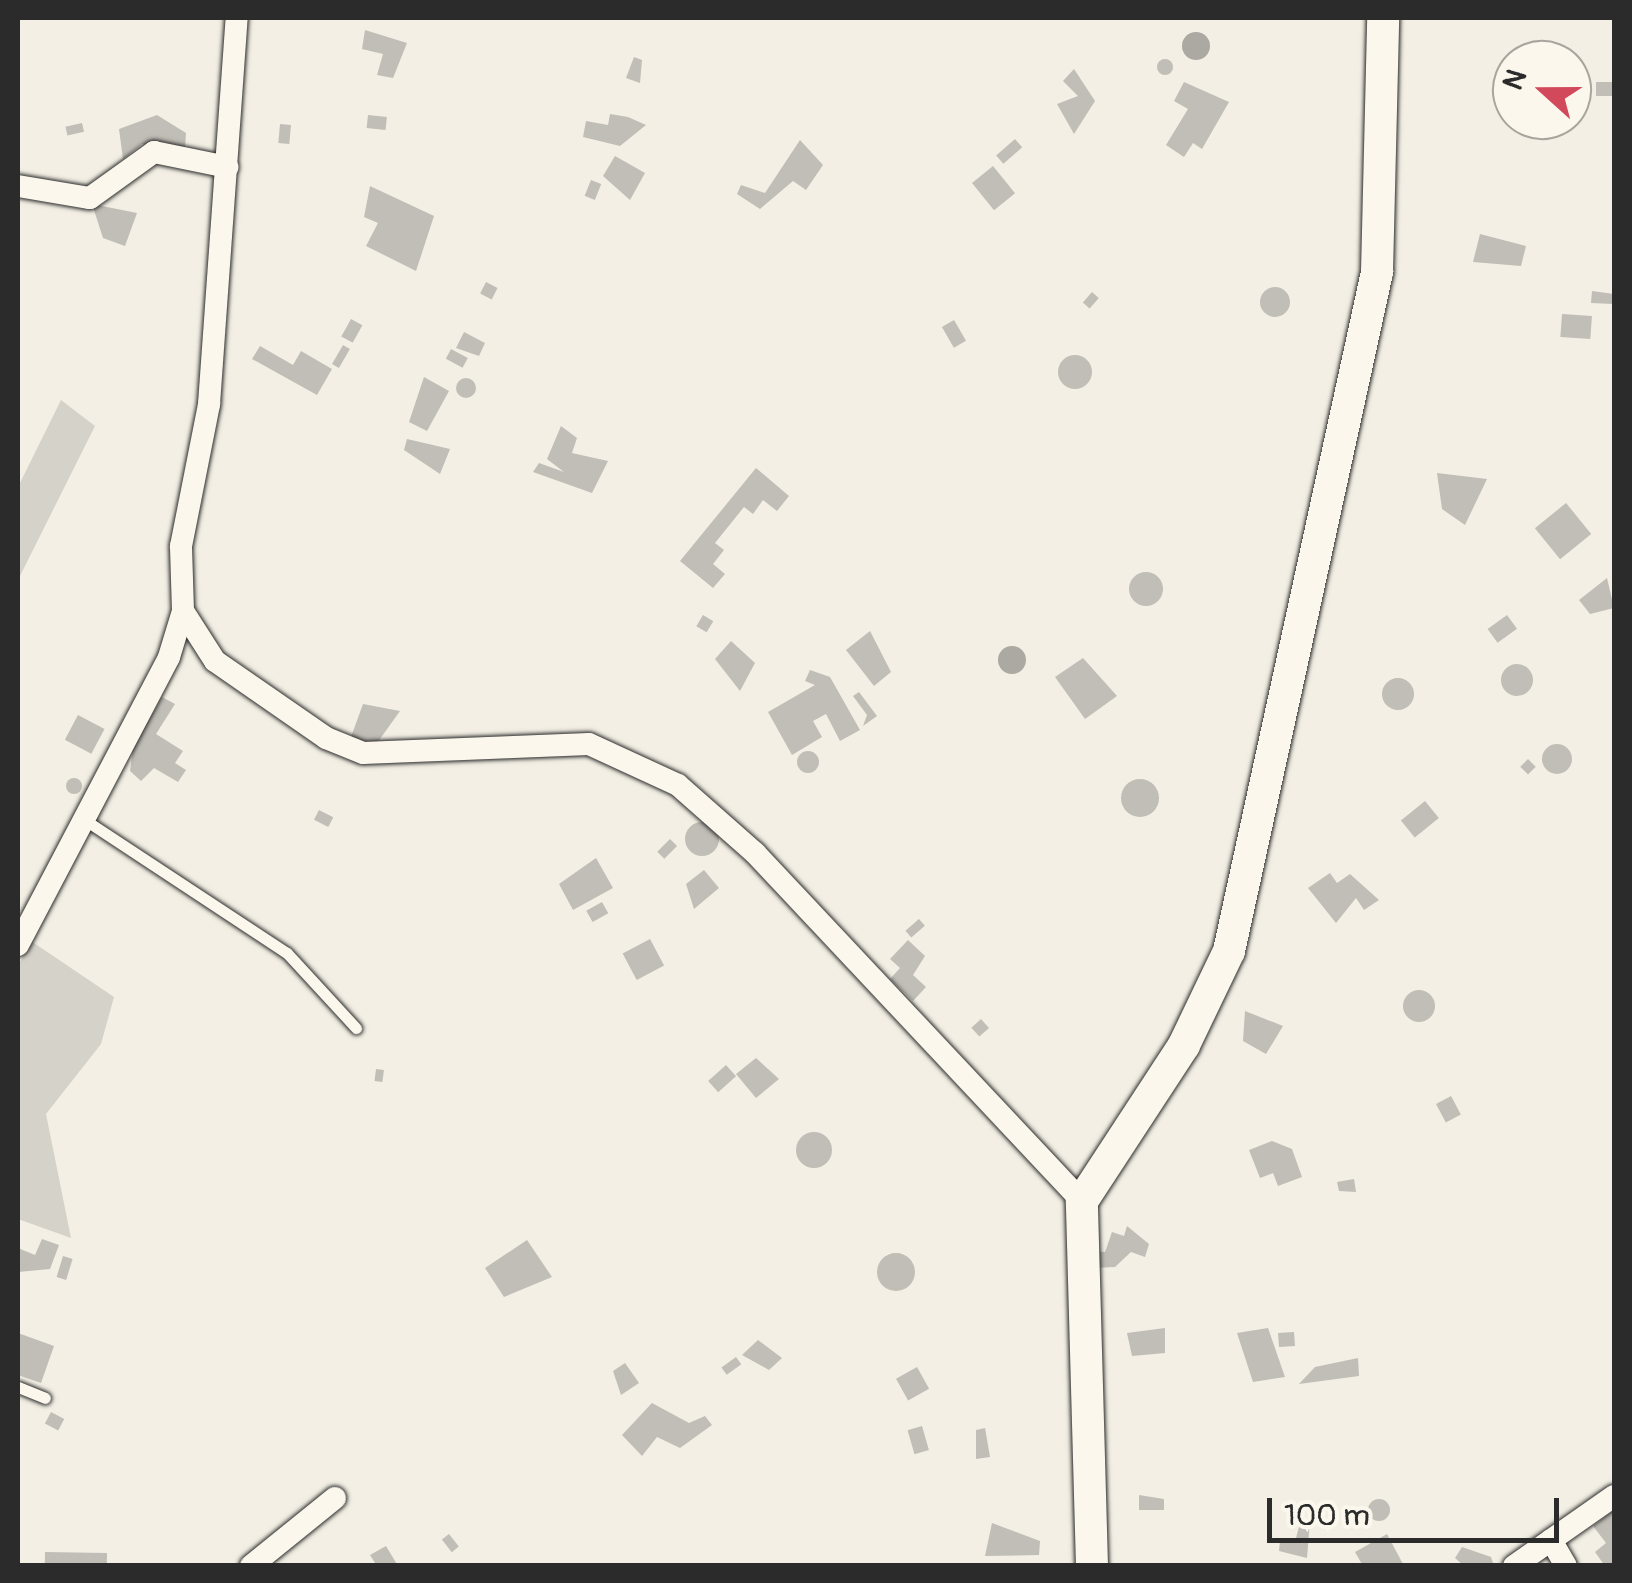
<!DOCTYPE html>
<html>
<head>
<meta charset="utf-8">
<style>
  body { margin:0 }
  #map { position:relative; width:1632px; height:1583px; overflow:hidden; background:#f3efe4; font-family:Pangolin,sans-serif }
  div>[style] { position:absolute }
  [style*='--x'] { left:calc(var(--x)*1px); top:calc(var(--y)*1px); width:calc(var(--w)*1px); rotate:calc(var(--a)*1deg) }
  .green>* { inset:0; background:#d5d2c9 }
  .water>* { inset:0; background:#aca9a2 }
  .round { border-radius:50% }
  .building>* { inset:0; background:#c0beb6; transform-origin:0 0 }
  .roads { filter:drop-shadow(0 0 2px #2b2b2b) drop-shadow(0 0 2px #2b2b2b) }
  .lane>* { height:11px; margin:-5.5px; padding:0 5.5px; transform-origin:5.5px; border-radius:5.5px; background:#fbf7ec }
  .street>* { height:22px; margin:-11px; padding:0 11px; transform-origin:11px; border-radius:11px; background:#fbf7ec }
  .secondary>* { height:32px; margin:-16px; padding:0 16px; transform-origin:16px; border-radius:16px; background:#fbf7ec }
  span { translate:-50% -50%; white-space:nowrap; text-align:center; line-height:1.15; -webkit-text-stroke:9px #fbf7ec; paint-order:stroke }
  .frame { position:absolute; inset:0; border:20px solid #2b2b2b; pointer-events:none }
  .north { position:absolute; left:1492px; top:40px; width:100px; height:100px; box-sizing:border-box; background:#fbf7ec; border:2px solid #a8a59f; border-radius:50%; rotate:291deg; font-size:28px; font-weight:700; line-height:40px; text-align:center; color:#2b2b2b }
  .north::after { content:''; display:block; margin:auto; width:35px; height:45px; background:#d1495b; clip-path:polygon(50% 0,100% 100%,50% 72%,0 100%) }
  .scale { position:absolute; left:1267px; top:1498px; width:292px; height:45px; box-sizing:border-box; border:5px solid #2b2b2b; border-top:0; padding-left:12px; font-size:30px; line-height:35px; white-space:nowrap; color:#2b2b2b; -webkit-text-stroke:8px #fbf7ec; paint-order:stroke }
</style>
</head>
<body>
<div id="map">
  <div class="green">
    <div style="clip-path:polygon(61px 400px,95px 426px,18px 580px,18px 487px)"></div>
    <div style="clip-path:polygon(31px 941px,114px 997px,101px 1044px,46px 1114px,71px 1238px,18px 1219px,18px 966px)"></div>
  </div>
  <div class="water">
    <div class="round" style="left:1182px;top:32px;width:28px;height:28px"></div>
    <div class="round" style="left:998px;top:646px;width:28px;height:28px"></div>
  </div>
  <div class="building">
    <div style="clip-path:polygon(365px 30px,407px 43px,393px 78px,377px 75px,383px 54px,362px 49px)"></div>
    <div style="clip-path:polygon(634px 57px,642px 60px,640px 83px,626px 78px)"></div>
    <div class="round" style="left:1157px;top:59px;width:16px;height:16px"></div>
    <div style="clip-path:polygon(1074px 69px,1095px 101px,1074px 134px,1057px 104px,1078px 96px,1063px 81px)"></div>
    <div style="clip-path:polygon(1184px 82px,1229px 102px,1202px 149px,1193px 143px,1184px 157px,1166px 145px,1188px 109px,1174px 101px)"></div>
    <div style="left:1596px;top:82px;width:18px;height:14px"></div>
    <div style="clip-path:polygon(610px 114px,628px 117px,646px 125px,620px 146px,583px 137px,586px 121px,608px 125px)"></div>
    <div style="clip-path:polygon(157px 115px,186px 133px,185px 149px,142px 144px,123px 159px,119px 129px)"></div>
    <div style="left:368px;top:115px;width:19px;height:13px;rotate:6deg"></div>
    <div style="left:82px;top:123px;width:9px;height:17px;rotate:77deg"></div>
    <div style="left:280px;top:124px;width:11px;height:19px;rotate:5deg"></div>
    <div style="left:1015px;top:139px;width:11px;height:25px;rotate:49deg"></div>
    <div style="clip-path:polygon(800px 140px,823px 165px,806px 190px,793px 181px,760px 209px,737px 194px,741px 185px,765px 193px)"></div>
    <div style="clip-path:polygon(615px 156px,645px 173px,630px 200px,603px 176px)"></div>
    <div style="left:993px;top:166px;width:35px;height:27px;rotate:51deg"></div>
    <div style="left:591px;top:180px;width:11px;height:17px;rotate:22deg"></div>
    <div style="clip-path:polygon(370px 186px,434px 216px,416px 271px,366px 246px,378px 223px,364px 217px)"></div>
    <div style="clip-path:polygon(92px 204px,137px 213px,125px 246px,103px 238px)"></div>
    <div style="clip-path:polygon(1480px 234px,1526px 246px,1521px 266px,1473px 262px)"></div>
    <div style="left:486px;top:282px;width:13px;height:13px;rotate:27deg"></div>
    <div class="round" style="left:1260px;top:287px;width:30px;height:30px"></div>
    <div style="clip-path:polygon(1592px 291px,1614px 294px,1614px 304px,1591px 303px)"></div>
    <div style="left:1092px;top:292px;width:9px;height:14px;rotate:41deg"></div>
    <div style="left:1562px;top:314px;width:30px;height:23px;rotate:4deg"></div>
    <div style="left:351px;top:319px;width:13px;height:20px;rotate:29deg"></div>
    <div style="left:954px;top:320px;width:24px;height:14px;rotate:60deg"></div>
    <div style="clip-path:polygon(464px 332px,485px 343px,479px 356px,456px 348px)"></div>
    <div style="left:343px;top:345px;width:8px;height:22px;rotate:30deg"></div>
    <div style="clip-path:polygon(260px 346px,293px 365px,301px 351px,332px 369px,317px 395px,252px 359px)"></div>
    <div style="left:451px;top:349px;width:19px;height:11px;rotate:28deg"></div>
    <div class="round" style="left:1058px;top:355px;width:34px;height:34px"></div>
    <div style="clip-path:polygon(424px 377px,449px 391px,427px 431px,409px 422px)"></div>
    <div class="round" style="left:456px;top:378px;width:20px;height:20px"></div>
    <div style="clip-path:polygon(561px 426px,577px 438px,572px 453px,608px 461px,592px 493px,533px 472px,539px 463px,564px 472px,547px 459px)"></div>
    <div style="clip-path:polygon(407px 439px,450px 449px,440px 474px,404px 450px)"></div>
    <div style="clip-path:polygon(756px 468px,789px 496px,777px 511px,763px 500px,753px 514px,744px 507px,715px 543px,724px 550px,713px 564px,725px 574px,713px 588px,680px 561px)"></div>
    <div style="clip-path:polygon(1437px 473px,1487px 479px,1465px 525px,1442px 509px)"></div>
    <div style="left:1566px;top:503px;width:40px;height:40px;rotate:51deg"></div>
    <div class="round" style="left:1129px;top:572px;width:34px;height:34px"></div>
    <div style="clip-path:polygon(1607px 578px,1614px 608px,1590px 614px,1579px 600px)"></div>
    <div style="left:703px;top:615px;width:12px;height:13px;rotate:31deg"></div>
    <div style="left:1507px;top:615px;width:17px;height:24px;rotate:54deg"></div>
    <div style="clip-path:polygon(870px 631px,891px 672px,874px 686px,846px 650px)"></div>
    <div style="clip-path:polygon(731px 641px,755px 663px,740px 691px,715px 659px)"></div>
    <div style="clip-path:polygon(1083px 658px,1117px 696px,1085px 719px,1055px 677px)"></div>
    <div class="round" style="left:1501px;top:664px;width:32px;height:32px"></div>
    <div style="clip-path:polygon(810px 670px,830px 677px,860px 730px,840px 741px,826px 714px,813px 721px,822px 737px,792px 755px,768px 712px,815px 685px,805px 681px)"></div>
    <div class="round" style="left:1382px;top:678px;width:32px;height:32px"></div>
    <div style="clip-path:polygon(859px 692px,877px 716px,863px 726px,867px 715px,853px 696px)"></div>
    <div style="clip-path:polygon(162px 697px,175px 704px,156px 734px,183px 751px,175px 763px,186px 770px,178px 782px,154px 768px,141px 781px,130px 771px,133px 748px)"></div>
    <div style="clip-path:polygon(363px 704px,400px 711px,375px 746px,351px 737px)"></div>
    <div style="left:78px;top:715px;width:30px;height:28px;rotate:28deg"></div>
    <div class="round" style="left:1542px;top:744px;width:30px;height:30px"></div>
    <div class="round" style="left:797px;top:751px;width:22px;height:22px"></div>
    <div style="left:1528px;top:759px;width:11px;height:11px;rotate:45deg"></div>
    <div class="round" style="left:66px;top:778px;width:16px;height:16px"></div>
    <div class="round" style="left:1121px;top:779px;width:38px;height:38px"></div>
    <div style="left:1425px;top:801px;width:22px;height:31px;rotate:51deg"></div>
    <div style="left:319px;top:810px;width:16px;height:11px;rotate:27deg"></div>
    <div class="round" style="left:685px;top:822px;width:34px;height:34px"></div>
    <div style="left:670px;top:839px;width:10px;height:18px;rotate:45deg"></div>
    <div style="clip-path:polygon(596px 858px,613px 888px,573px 910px,559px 884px)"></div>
    <div style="clip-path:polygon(704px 870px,719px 888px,694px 909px,686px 884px)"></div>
    <div style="clip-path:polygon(1330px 873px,1337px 883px,1350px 874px,1379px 900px,1364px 910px,1356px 898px,1336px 923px,1308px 888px)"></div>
    <div style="left:602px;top:902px;width:13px;height:18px;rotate:61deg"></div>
    <div style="left:919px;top:919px;width:9px;height:18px;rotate:49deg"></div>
    <div style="left:650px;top:939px;width:30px;height:31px;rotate:62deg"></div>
    <div style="clip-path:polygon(908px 940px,925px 956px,913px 975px,926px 987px,913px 1001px,890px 979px,900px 968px,890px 959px)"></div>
    <div class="round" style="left:1403px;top:990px;width:32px;height:32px"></div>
    <div style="clip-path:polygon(1245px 1011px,1283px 1026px,1266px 1054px,1243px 1041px)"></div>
    <div style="left:981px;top:1019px;width:12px;height:13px;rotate:48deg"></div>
    <div style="clip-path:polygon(756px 1058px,779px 1079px,756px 1098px,736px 1074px)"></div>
    <div style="left:726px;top:1065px;width:15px;height:24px;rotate:48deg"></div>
    <div style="left:376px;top:1069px;width:8px;height:12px;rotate:7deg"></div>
    <div style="left:1451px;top:1096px;width:21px;height:17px;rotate:62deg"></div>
    <div class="round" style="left:796px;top:1132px;width:36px;height:36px"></div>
    <div style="clip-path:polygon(1272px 1141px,1292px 1149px,1302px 1177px,1278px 1186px,1273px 1173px,1260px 1178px,1249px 1150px)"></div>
    <div style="clip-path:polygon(1354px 1179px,1356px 1192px,1339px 1191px,1337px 1182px)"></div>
    <div style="clip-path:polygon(1127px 1226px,1149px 1244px,1145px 1257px,1131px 1252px,1115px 1267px,1093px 1268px,1090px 1251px,1105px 1252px,1112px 1232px,1124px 1236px)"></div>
    <div style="clip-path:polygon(42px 1239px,59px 1245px,50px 1269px,18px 1272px,18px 1248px,35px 1255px)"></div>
    <div style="clip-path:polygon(527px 1240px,552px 1277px,504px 1297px,485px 1268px)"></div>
    <div class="round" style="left:877px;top:1253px;width:38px;height:38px"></div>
    <div style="left:63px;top:1256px;width:10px;height:22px;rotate:17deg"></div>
    <div style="clip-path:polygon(1165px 1328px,1165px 1353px,1132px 1356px,1127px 1333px)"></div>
    <div style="clip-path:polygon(1268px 1328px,1285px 1377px,1253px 1382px,1237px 1333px)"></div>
    <div style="left:1294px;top:1332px;width:14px;height:16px;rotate:86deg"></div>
    <div style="clip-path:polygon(18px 1333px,54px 1346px,41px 1383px,18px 1375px)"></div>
    <div style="clip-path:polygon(758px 1340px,782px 1358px,769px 1370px,742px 1355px)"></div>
    <div style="left:736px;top:1357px;width:9px;height:18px;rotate:54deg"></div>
    <div style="clip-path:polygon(1358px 1358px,1359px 1376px,1299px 1384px,1315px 1367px)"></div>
    <div style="clip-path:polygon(625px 1363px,639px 1383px,621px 1395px,613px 1371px)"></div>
    <div style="left:917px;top:1367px;width:25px;height:24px;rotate:61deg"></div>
    <div style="clip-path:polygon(652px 1403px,689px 1423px,705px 1416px,712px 1425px,680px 1448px,657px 1437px,642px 1456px,622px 1435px)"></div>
    <div style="left:51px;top:1412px;width:15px;height:13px;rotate:28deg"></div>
    <div style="left:922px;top:1426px;width:25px;height:15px;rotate:74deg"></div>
    <div style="clip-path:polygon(985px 1428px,990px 1457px,976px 1459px,976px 1430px)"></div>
    <div style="clip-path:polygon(1139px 1495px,1164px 1499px,1164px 1510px,1139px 1510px)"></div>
    <div class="round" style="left:1368px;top:1499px;width:22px;height:22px"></div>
    <div style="clip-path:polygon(1614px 1510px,1614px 1566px,1605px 1566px,1595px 1552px,1606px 1543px,1593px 1526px)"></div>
    <div style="clip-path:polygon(1301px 1519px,1310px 1520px,1307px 1558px,1279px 1551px,1280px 1540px,1295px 1542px)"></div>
    <div style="clip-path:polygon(992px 1523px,1040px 1541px,1039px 1555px,985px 1556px)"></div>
    <div style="left:449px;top:1534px;width:16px;height:9px;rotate:52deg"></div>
    <div style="clip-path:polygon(1387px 1534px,1404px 1566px,1363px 1566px,1355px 1552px)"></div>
    <div style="clip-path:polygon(386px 1546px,398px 1566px,377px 1566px,370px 1555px)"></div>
    <div style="clip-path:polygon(1462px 1547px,1491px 1557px,1493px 1563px,1464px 1566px,1455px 1558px)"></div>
    <div style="left:45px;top:1552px;width:62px;height:11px;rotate:1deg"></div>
  </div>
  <div class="roads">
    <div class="lane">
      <div style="--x:82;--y:818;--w:245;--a:33.4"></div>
      <div style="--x:287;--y:953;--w:102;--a:47.4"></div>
      <div style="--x:18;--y:1387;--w:29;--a:22"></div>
    </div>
    <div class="street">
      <div style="--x:18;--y:186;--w:73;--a:9.5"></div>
      <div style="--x:90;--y:198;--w:79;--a:-35.7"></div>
      <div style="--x:154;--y:152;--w:75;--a:11.6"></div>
      <div style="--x:183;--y:611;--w:59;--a:57.4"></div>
      <div style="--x:215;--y:661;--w:135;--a:34.7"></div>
      <div style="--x:326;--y:738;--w:40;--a:22"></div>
      <div style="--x:363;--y:753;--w:226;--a:-2.3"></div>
      <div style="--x:589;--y:744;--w:98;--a:24.7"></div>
      <div style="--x:678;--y:785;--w:103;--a:41.4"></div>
      <div style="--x:755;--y:853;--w:478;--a:46.8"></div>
      <div style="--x:18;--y:945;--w:325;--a:-62.3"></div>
      <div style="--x:169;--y:657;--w:48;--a:-73.1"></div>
      <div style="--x:183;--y:611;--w:65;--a:-91.8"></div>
      <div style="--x:181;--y:546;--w:145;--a:-78.8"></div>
      <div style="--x:209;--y:404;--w:387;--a:-85.9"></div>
      <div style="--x:1551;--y:1540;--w:30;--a:60"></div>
      <div style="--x:251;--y:1566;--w:108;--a:-39"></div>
      <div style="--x:1514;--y:1566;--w:122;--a:-35"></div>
    </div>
    <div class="secondary">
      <div style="--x:1092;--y:1566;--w:365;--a:-91.6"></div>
      <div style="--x:1082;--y:1201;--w:186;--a:-56.8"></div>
      <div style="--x:1184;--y:1045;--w:104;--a:-64.4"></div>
      <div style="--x:1229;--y:951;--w:695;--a:-77.7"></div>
      <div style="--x:1377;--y:272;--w:254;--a:-88.6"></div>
    </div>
  </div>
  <div class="frame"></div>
  <div class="north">N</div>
  <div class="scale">100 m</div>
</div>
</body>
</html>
